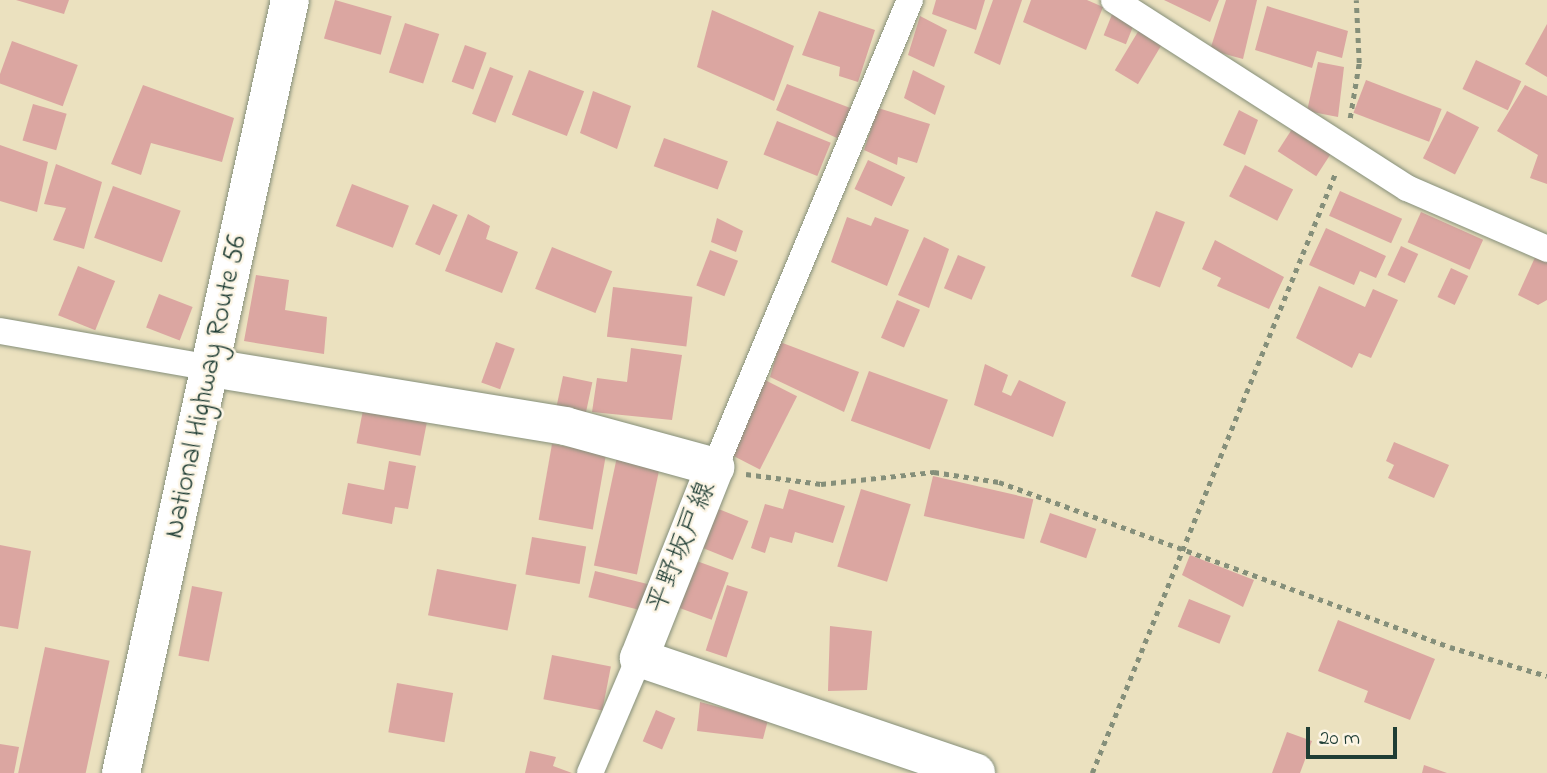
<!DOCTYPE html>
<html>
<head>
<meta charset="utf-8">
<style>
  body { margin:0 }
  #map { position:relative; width:1547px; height:773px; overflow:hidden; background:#ebe1bf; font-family:"Indie Flower","Klee One",sans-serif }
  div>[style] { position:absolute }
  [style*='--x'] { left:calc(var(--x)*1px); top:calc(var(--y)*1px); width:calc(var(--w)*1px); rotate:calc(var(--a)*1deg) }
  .building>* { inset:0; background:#dba6a1; transform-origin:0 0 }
  .path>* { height:4.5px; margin-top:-2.25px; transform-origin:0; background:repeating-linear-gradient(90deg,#858f7a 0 5px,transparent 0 10px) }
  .roads { filter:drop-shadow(0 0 2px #858f7a) drop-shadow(0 0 2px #858f7a) }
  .street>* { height:26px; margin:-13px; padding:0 13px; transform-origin:13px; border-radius:13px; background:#fff }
  .secondary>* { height:38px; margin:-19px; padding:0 19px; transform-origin:19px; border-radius:19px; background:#fff }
  .highway>* { height:38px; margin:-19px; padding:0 19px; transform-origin:19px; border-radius:19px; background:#fff }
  span { translate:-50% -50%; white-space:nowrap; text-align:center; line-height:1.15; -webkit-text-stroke:5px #fcf5e5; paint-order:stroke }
  .street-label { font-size:28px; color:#1f3d34 }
  .scale { position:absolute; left:1306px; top:727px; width:91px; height:32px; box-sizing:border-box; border:4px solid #1f3d34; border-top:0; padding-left:9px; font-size:21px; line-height:24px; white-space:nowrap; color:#1f3d34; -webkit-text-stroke:5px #fcf5e5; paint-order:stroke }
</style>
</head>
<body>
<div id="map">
  <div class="building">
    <div style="clip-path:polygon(16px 0,69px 0,64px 14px)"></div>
    <div style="left:335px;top:0;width:59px;height:40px;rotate:16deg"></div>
    <div style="clip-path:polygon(936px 0,985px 0,976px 30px,932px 14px)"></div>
    <div style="clip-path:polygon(993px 0,1022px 0,1000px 65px,974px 53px)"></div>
    <div style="clip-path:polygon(1031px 0,1087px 0,1103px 7px,1086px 50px,1023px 22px)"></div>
    <div style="clip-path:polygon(1164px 0,1219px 0,1210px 22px)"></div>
    <div style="clip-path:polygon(1226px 0,1257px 0,1243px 59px,1210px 50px)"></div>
    <div style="clip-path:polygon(1267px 6px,1348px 31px,1342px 58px,1317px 51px,1312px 68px,1255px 50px)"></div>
    <div style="clip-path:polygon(712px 10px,794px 46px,774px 101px,697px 67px)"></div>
    <div style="clip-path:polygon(819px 11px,875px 30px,858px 82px,839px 76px,840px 67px,802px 55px)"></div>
    <div style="left:1113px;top:12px;width:24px;height:25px;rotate:22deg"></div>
    <div style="clip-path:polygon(920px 16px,947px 30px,934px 67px,908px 55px)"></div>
    <div style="left:405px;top:23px;width:36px;height:52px;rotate:18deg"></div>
    <div style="clip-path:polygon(1547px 24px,1547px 77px,1525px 64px)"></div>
    <div style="left:1139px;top:30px;width:27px;height:47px;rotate:31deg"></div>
    <div style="left:12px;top:41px;width:70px;height:44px;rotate:20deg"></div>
    <div style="left:465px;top:45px;width:23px;height:39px;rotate:20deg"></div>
    <div style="left:1476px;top:60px;width:50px;height:32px;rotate:25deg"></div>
    <div style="clip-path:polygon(1318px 62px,1344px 67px,1338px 117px,1307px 111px)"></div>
    <div style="left:490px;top:67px;width:25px;height:50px;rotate:21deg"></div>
    <div style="left:529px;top:70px;width:59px;height:48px;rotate:21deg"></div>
    <div style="clip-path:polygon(913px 70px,945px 86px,935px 115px,904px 98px)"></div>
    <div style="left:1366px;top:80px;width:81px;height:35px;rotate:21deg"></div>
    <div style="clip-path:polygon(787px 84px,853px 109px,839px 139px,776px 110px)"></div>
    <div style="clip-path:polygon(143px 85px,234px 118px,222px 162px,151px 143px,141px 175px,111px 164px)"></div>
    <div style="clip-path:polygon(1525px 85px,1547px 96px,1547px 184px,1530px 178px,1538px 155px,1497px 131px)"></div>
    <div style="clip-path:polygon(593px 91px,631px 106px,617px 149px,580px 133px)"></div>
    <div style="left:33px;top:104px;width:35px;height:38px;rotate:16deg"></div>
    <div style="clip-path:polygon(878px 108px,930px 124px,917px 163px,898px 157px,897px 165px,864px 150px)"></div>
    <div style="clip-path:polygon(1239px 110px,1258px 120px,1245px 155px,1223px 145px)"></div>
    <div style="left:1447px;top:111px;width:36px;height:53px;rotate:27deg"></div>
    <div style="left:777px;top:121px;width:58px;height:36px;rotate:22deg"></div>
    <div style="left:1294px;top:126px;width:46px;height:30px;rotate:33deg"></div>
    <div style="left:664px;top:138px;width:68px;height:30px;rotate:20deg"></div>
    <div style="clip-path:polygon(0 145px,48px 162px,37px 212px,0 201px)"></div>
    <div style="left:868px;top:160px;width:41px;height:32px;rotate:25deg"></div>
    <div style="clip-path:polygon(56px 164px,102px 182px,84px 249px,53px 240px,66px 208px,44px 204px)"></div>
    <div style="left:1245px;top:165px;width:54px;height:35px;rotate:27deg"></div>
    <div style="left:352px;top:184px;width:61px;height:45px;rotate:21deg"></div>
    <div style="left:113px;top:186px;width:72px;height:55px;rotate:20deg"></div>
    <div style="left:1340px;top:191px;width:68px;height:27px;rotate:24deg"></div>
    <div style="left:433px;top:204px;width:27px;height:44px;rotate:24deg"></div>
    <div style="left:1156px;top:211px;width:31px;height:70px;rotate:21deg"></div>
    <div style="left:1421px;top:212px;width:68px;height:33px;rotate:24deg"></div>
    <div style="clip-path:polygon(468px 214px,490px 226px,486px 239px,518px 252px,502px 293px,445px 271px)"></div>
    <div style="clip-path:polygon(847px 217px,871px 226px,875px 217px,909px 230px,887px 286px,831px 262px)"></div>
    <div style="clip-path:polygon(717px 218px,743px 231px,736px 252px,711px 242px)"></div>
    <div style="clip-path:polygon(1326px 228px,1386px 256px,1376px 278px,1360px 271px,1354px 285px,1309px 265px)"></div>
    <div style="clip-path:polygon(924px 237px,949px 249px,929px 308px,898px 295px)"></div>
    <div style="clip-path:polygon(1215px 240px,1284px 277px,1269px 309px,1217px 286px,1221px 278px,1202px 269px)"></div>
    <div style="left:1401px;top:246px;width:19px;height:32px;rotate:25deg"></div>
    <div style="left:552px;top:247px;width:65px;height:45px;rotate:22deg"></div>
    <div style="left:710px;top:250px;width:30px;height:38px;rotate:21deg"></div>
    <div style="clip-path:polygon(1537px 253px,1547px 258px,1547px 300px,1538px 305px,1518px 295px)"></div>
    <div style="left:958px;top:255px;width:30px;height:36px;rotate:23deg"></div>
    <div style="left:78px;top:266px;width:40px;height:53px;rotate:22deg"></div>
    <div style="left:1451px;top:268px;width:19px;height:32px;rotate:25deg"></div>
    <div style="clip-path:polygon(256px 275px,289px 280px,285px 310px,327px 317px,324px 354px,244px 341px)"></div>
    <div style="clip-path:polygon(1319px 286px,1365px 307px,1373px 289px,1398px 300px,1371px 358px,1359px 353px,1352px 368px,1296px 338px)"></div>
    <div style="left:613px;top:287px;width:80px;height:50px;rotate:7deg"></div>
    <div style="left:159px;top:294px;width:36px;height:36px;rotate:21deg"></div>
    <div style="left:897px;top:300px;width:25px;height:41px;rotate:23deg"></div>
    <div style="left:496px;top:342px;width:20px;height:43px;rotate:20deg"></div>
    <div style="clip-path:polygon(780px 342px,859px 372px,844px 412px,770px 377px)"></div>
    <div style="clip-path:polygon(631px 348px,682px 355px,672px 420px,592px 412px,597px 378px,627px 382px)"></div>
    <div style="clip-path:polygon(985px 364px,1008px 375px,1002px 392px,1011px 396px,1019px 380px,1066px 402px,1053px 437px,974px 405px)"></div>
    <div style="left:869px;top:371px;width:84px;height:53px;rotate:20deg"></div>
    <div style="left:563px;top:376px;width:30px;height:38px;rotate:12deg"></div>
    <div style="left:765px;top:380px;width:36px;height:82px;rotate:27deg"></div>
    <div style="left:364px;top:405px;width:65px;height:39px;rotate:11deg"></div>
    <div style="clip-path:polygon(1394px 442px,1449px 465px,1434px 498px,1388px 478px,1394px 465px,1386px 461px)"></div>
    <div style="left:552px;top:444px;width:55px;height:77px;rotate:10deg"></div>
    <div style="left:618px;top:452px;width:44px;height:116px;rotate:12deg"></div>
    <div style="clip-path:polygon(389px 461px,416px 466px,408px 509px,395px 507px,392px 524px,342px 514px,348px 483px,384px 490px)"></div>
    <div style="left:933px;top:476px;width:103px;height:41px;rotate:13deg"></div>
    <div style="clip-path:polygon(789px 489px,845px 506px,833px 543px,795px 532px,792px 543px,770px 537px,765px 553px,751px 548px,765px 504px,783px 509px)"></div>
    <div style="left:861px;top:489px;width:52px;height:81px;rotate:17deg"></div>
    <div style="left:716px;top:508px;width:35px;height:42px;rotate:22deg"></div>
    <div style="left:1050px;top:513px;width:49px;height:31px;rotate:19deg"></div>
    <div style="left:532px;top:537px;width:55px;height:38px;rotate:10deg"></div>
    <div style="clip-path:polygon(0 545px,31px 551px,18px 629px,0 626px)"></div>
    <div style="clip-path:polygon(1190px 555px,1254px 580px,1243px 607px,1182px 575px)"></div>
    <div style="left:694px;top:560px;width:37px;height:50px;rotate:20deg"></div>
    <div style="left:437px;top:569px;width:81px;height:47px;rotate:11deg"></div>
    <div style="left:595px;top:571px;width:55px;height:27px;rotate:14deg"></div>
    <div style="left:727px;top:585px;width:22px;height:69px;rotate:18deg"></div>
    <div style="left:192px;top:586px;width:31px;height:71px;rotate:11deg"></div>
    <div style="left:1189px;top:599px;width:45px;height:30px;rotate:22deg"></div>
    <div style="clip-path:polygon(1338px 620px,1435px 659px,1410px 720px,1364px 702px,1368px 691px,1318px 671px)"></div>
    <div style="clip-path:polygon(830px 626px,872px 631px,867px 690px,828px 691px)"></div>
    <div style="left:45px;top:647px;width:66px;height:129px;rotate:12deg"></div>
    <div style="left:552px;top:655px;width:60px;height:45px;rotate:11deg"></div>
    <div style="left:397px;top:683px;width:57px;height:50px;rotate:10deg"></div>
    <div style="clip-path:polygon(700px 702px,768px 720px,763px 739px,697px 731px)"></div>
    <div style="left:656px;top:710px;width:21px;height:34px;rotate:23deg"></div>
    <div style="clip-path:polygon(1287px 732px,1312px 741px,1300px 773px,1272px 773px)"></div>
    <div style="clip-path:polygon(0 744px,19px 747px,14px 773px,0 773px)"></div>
    <div style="clip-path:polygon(530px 751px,556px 757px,553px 766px,572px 773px,525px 773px)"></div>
    <div style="clip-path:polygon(1424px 765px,1447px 773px,1422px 773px)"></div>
  </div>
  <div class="path">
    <div style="--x:1350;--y:118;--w:56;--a:-80.7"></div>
    <div style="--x:1359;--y:63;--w:63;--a:-92.7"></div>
    <div style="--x:746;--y:474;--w:76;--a:7.6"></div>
    <div style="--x:821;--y:484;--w:114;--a:-6.1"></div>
    <div style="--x:934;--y:472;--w:66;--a:8.7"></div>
    <div style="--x:999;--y:482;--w:480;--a:20.1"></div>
    <div style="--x:1450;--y:647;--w:101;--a:16.6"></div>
    <div style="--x:1092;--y:773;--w:646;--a:-67.92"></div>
  </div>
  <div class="roads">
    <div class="street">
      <div style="--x:1114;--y:0;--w:348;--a:32.7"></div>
      <div style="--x:1407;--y:188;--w:153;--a:23.5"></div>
      <div style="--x:0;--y:331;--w:215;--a:9.9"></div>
      <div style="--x:715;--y:467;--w:506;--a:-67.34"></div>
      <div style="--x:590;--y:773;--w:125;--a:-66.9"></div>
    </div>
    <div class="secondary">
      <div style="--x:212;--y:368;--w:358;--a:9.3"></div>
      <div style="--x:565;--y:426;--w:156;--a:15.3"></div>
      <div style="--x:715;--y:467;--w:206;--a:111.7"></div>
      <div style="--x:639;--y:658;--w:356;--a:18.8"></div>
    </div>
    <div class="highway">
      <div style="--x:121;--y:773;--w:791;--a:-77.67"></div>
    </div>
  </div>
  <div class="street-label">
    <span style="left:207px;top:387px;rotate:-78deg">National Highway Route 56</span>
    <span style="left:683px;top:548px;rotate:-68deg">平野坂戸線</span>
  </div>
  <div class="scale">20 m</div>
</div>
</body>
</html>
